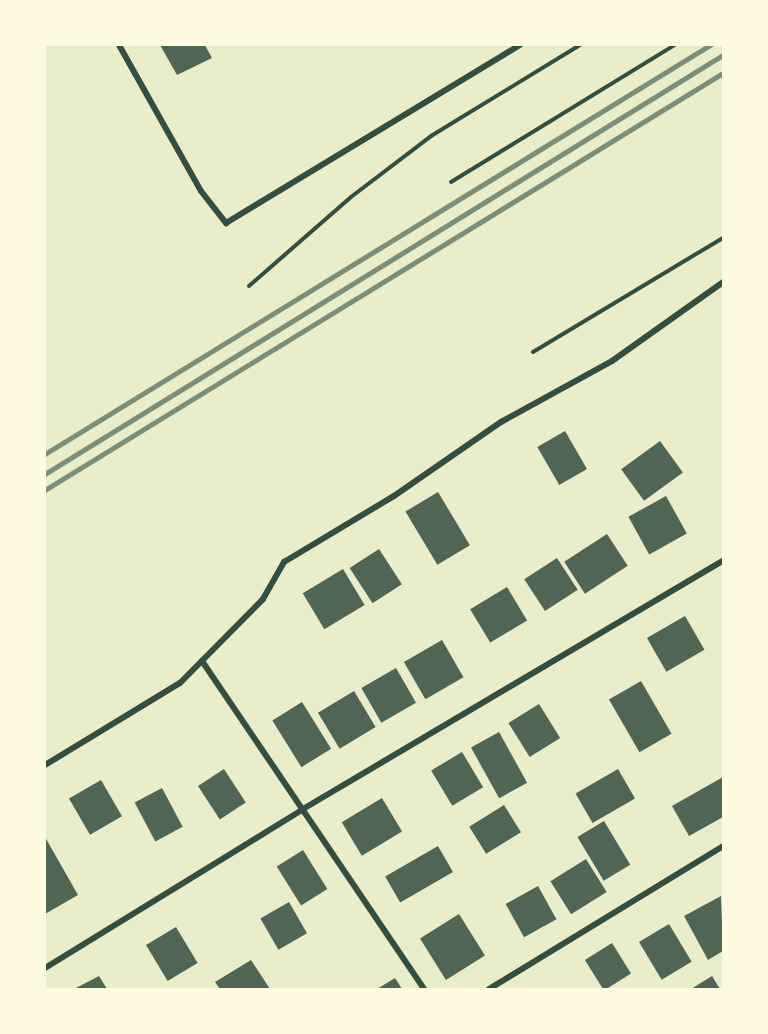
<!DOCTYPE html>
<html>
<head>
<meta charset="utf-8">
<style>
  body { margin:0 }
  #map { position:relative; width:768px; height:1034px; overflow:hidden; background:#e9edc9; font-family:Overpass,sans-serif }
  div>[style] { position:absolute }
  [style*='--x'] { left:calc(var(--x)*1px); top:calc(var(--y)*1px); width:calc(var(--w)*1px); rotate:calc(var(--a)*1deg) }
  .building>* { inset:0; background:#4f6655; transform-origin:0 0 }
  .path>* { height:4px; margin:-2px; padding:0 2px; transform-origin:2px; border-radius:2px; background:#344e41 }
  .minor>* { height:6px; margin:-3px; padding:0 3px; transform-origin:3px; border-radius:3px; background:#344e41 }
  .rail>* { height:4.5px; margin:-2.25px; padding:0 2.25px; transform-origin:2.25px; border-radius:2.25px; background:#7c8e77 }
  span { translate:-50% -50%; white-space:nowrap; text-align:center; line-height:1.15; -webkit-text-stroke:4.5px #fefae0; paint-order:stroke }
  .frame { position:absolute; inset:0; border:46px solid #fefae0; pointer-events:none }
</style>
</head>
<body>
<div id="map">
  <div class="building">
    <div style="clip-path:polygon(160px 45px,205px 45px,212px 58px,177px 75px)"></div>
    <div style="left:565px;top:431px;width:44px;height:32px;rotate:60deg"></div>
    <div style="left:660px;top:441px;width:39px;height:48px;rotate:54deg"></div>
    <div style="left:438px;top:492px;width:62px;height:38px;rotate:59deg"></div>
    <div style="left:666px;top:496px;width:43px;height:43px;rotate:61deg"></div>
    <div style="left:607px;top:534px;width:38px;height:51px;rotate:57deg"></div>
    <div style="left:379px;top:549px;width:42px;height:35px;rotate:57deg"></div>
    <div style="left:557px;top:558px;width:38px;height:39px;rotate:57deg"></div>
    <div style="left:343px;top:569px;width:42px;height:47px;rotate:59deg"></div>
    <div style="left:507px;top:587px;width:39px;height:43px;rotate:59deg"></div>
    <div style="left:685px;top:616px;width:39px;height:44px;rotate:60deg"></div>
    <div style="left:442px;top:640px;width:43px;height:44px;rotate:60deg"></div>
    <div style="left:396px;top:668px;width:40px;height:40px;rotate:60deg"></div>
    <div style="left:641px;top:681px;width:61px;height:37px;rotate:60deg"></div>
    <div style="left:354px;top:691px;width:42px;height:42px;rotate:59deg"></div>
    <div style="left:302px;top:702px;width:55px;height:35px;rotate:58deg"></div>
    <div style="left:539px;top:704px;width:40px;height:36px;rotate:58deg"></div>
    <div style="left:499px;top:732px;width:58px;height:32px;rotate:61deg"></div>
    <div style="left:462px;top:752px;width:41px;height:36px;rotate:59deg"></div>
    <div style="left:224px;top:769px;width:40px;height:31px;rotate:57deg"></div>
    <div style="left:618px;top:769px;width:34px;height:49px;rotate:60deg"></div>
    <div style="clip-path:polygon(723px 777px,723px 817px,689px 836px,672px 806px)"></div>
    <div style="left:101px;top:780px;width:42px;height:37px;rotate:60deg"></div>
    <div style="left:162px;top:788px;width:44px;height:31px;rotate:62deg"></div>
    <div style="left:382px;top:798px;width:39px;height:47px;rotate:59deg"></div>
    <div style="left:504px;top:805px;width:32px;height:41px;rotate:58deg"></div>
    <div style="left:604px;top:821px;width:51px;height:31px;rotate:59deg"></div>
    <div style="clip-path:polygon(45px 837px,78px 895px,45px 914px)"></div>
    <div style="left:438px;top:846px;width:30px;height:61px;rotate:60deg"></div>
    <div style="left:303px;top:850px;width:46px;height:31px;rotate:58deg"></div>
    <div style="left:586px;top:859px;width:39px;height:42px;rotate:58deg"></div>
    <div style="left:538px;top:886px;width:38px;height:37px;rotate:61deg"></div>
    <div style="clip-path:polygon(721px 896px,723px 951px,708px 960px,684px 916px)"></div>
    <div style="left:289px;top:902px;width:36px;height:33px;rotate:60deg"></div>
    <div style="left:459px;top:914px;width:49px;height:46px;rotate:58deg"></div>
    <div style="left:669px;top:924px;width:44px;height:35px;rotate:59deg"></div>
    <div style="left:176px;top:927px;width:42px;height:35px;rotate:59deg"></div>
    <div style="left:612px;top:943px;width:36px;height:32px;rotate:58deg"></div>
    <div style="clip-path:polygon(251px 960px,270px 989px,220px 989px,215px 982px)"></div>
    <div style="clip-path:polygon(99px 976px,107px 989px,74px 989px)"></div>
    <div style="clip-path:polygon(712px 976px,720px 989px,691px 989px)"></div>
    <div style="clip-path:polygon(395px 978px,402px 989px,377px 989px)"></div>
  </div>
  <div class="path">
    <div style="--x:451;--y:182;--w:263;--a:-31.5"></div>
    <div style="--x:249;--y:286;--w:135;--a:-41.1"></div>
    <div style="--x:351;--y:197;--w:101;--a:-37.3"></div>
    <div style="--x:431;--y:136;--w:175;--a:-31.4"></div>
    <div style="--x:533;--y:352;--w:222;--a:-31"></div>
  </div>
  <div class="minor">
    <div style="--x:119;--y:45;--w:167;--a:60.7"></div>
    <div style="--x:201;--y:191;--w:41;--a:52"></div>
    <div style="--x:226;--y:223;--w:344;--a:-31.2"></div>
    <div style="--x:202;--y:661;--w:396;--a:55.9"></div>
    <div style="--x:45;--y:765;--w:158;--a:-31.3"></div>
    <div style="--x:180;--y:683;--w:118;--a:-45.3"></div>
    <div style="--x:263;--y:599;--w:43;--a:-60.4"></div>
    <div style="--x:284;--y:562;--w:128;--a:-31"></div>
    <div style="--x:394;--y:496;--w:130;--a:-34.7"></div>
    <div style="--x:501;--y:422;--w:127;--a:-28.8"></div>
    <div style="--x:612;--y:361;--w:136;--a:-35.4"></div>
    <div style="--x:45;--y:968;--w:303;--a:-31.6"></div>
    <div style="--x:303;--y:809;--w:488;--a:-30.6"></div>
    <div style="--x:489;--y:989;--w:274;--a:-31.4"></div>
  </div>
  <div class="rail">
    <div style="--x:45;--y:454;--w:781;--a:-31.59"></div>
    <div style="--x:45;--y:474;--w:797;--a:-31.72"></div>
    <div style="--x:45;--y:490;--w:796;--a:-31.59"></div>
  </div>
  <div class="frame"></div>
</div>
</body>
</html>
